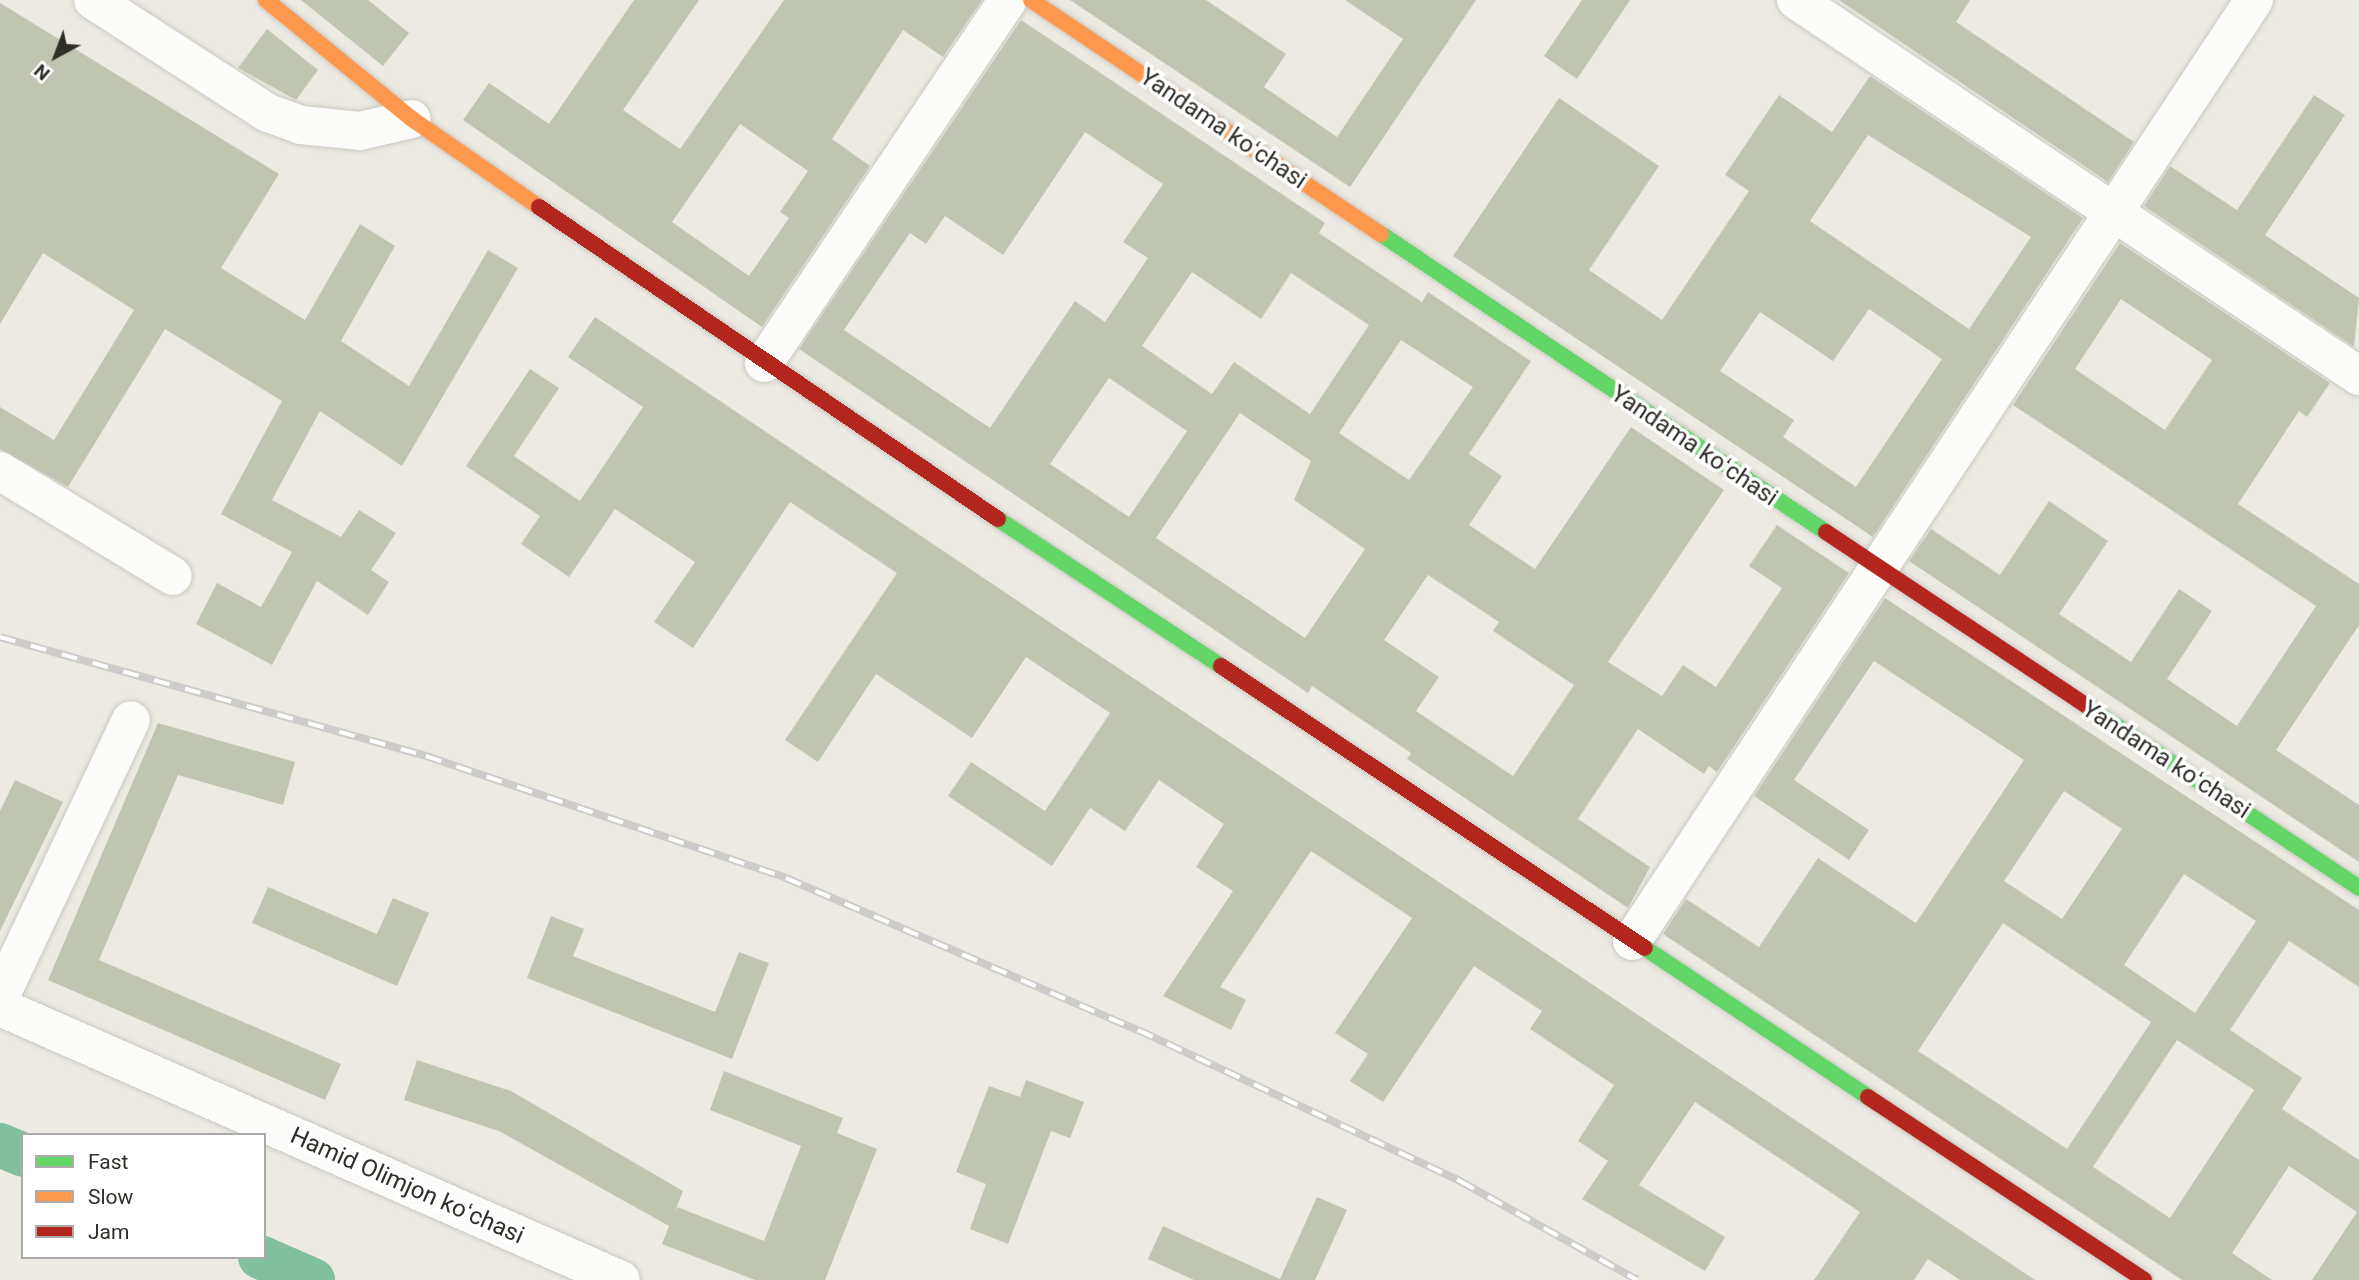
<!DOCTYPE html>
<html>
<head>
<meta charset="utf-8">
<style>
  body { margin:0 }
  #map { position:relative; width:2359px; height:1280px; overflow:hidden; background:#eceae2; font-family:Roboto,sans-serif }
  div>[style] { position:absolute }
  [style*='--x'] { left:calc(var(--x)*1px); top:calc(var(--y)*1px); width:calc(var(--w)*1px); rotate:calc(var(--a)*1deg) }
  .canal>* { height:44px; margin:-22px; padding:0 22px; transform-origin:22px; border-radius:22px; background:#81bf9f }
  .building>* { inset:0; background:#c0c5b2 }
  .roads { filter:drop-shadow(0 0 2px #cac8c2) drop-shadow(0 0 2px #cac8c2) }
  .street>* { height:38px; margin:-19px; padding:0 19px; transform-origin:19px; border-radius:19px; background:#fcfcfb }
  .fast>* { height:16px; margin:-8px; padding:0 8px; transform-origin:8px; border-radius:8px; background:#63d668 }
  .slow>* { height:16px; margin:-8px; padding:0 8px; transform-origin:8px; border-radius:8px; background:#ff974d }
  .jam>* { height:16px; margin:-8px; padding:0 8px; transform-origin:8px; border-radius:8px; background:#b3261e }
  .rail>* { height:8px; margin-top:-4px; transform-origin:0; background:repeating-linear-gradient(90deg,#fff 0 16px,#cdccca 0 32px); box-sizing:border-box; border-block:2px solid #cdccca }
  span { translate:-50% -50%; white-space:nowrap; text-align:center; line-height:1.15; -webkit-text-stroke:7px #fff; paint-order:stroke }
  .street-label { font-size:24px; color:#302e29 }
  .legend { position:absolute; left:21px; top:1133px; width:245px; height:126px; box-sizing:border-box; background:#fff; border:2px solid #acaba9; margin:0; padding:9px 12px; list-style:none; font-size:21px; color:#302e29 }
  .legend li { display:flex; align-items:center; gap:14px; height:35px }
  .legend b { width:35px; border:2px solid #acaba9 }
  .north { position:absolute; left:21px; top:21px; width:70px; height:70px; -webkit-text-stroke:5px #fff; paint-order:stroke; rotate:221deg; font-size:19px; font-weight:700; line-height:28px; text-align:center; color:#302e29 }
  .north::after { content:''; display:block; margin:auto; width:24px; height:32px; background:#302e29; clip-path:polygon(50% 0,100% 100%,50% 72%,0 100%) }
</style>
</head>
<body>
<div id="map">
  <div class="canal">
    <div style="--x:0;--y:1145;--w:25;--a:23"></div>
    <div style="--x:260;--y:1257;--w:58;--a:23.5"></div>
  </div>
  <div class="building">
    <div style="clip-path:polygon(301px 0,368px 0,409px 33px,383px 66px)"></div>
    <div style="clip-path:polygon(evenodd,634px 0,699px 0,623px 110px,680px 149px,784px 0,982px 0,943px 57px,903px 30px,832px 139px,870px 166px,762px 327px,463px 120px,489px 83px,549px 124px,634px 0,740px 124px,808px 171px,780px 212px,789px 218px,749px 276px,672px 222px,740px 124px)"></div>
    <div style="clip-path:polygon(1070px 0,1206px 0,1286px 54px,1264px 87px,1337px 137px,1403px 39px,1345px 0,1476px 0,1350px 187px)"></div>
    <div style="clip-path:polygon(1582px 0,1630px 0,1577px 79px,1544px 56px)"></div>
    <div style="clip-path:polygon(1839px 0,1970px 0,1956px 22px,2134px 142px,2108px 182px)"></div>
    <div style="clip-path:polygon(0 3px,279px 174px,221px 268px,305px 320px,360px 224px,395px 246px,341px 341px,409px 386px,488px 250px,518px 268px,402px 466px,320px 411px,272px 500px,341px 537px,359px 510px,396px 533px,371px 570px,389px 582px,368px 615px,317px 581px,272px 665px,196px 624px,217px 583px,261px 607px,292px 552px,221px 514px,282px 401px,165px 329px,68px 487px,0 449px,0 407px,54px 440px,134px 310px,43px 253px,0 324px)"></div>
    <div style="clip-path:polygon(evenodd,1021px 20px,1325px 223px,1319px 233px,1422px 302px,1428px 292px,1531px 361px,1469px 454px,1502px 476px,1469px 525px,1535px 569px,1631px 427px,1724px 490px,1608px 662px,1662px 696px,1683px 665px,1716px 687px,1782px 588px,1749px 566px,1777px 525px,1849px 573px,1717px 772px,1709px 766px,1704px 774px,1638px 729px,1578px 819px,1650px 867px,1628px 908px,1407px 759px,1411px 753px,1312px 686px,1308px 693px,799px 349px,1021px 20px,1085px 132px,1163px 184px,1123px 242px,1148px 258px,1105px 322px,1075px 301px,990px 428px,844px 330px,910px 233px,926px 244px,945px 216px,1003px 255px,1085px 132px,1021px 20px,1192px 272px,1261px 319px,1291px 273px,1369px 325px,1310px 414px,1234px 362px,1212px 394px,1142px 346px,1192px 272px,1021px 20px,1401px 340px,1473px 387px,1409px 480px,1339px 433px,1401px 340px,1021px 20px,1109px 378px,1187px 431px,1129px 517px,1050px 464px,1109px 378px,1021px 20px,1240px 413px,1311px 461px,1294px 500px,1365px 549px,1305px 638px,1156px 538px,1240px 413px,1021px 20px,1428px 575px,1499px 622px,1493px 631px,1574px 685px,1513px 776px,1416px 711px,1439px 677px,1384px 640px,1428px 575px)"></div>
    <div style="clip-path:polygon(267px 29px,318px 70px,296px 100px,238px 68px)"></div>
    <div style="clip-path:polygon(evenodd,1870px 76px,2083px 218px,1873px 537px,1453px 256px,1559px 98px,1659px 166px,1589px 270px,1662px 320px,1749px 191px,1725px 175px,1779px 95px,1832px 132px,1870px 76px,1868px 135px,2031px 237px,1969px 329px,1810px 221px,1868px 135px,1870px 76px,1869px 309px,1942px 359px,1856px 487px,1783px 437px,1794px 420px,1720px 371px,1760px 312px,1833px 361px,1869px 309px)"></div>
    <div style="clip-path:polygon(2314px 95px,2345px 115px,2265px 235px,2359px 298px,2354px 347px,2144px 206px,2170px 166px,2237px 210px)"></div>
    <div style="clip-path:polygon(evenodd,2120px 243px,2330px 383px,2307px 417px,2299px 411px,2238px 504px,2359px 584px,2359px 625px,2276px 750px,2359px 805px,2359px 862px,1909px 561px,1931px 529px,2000px 575px,2049px 501px,2108px 541px,2059px 614px,2131px 662px,2179px 589px,2212px 611px,2167px 679px,2237px 726px,2316px 606px,2013px 405px,2120px 243px,2121px 299px,2212px 360px,2165px 430px,2075px 369px,2121px 299px)"></div>
    <div style="clip-path:polygon(595px 317px,1000px 589px,2035px 1280px,1960px 1280px,1928px 1259px,1914px 1280px,1814px 1280px,1860px 1212px,1695px 1102px,1639px 1185px,1725px 1237px,1705px 1271px,1582px 1199px,1608px 1161px,1578px 1141px,1614px 1085px,1530px 1029px,1542px 1011px,1474px 966px,1383px 1102px,1350px 1081px,1368px 1054px,1335px 1033px,1412px 918px,1311px 851px,1220px 987px,1246px 1000px,1231px 1030px,1163px 996px,1233px 891px,1196px 867px,1224px 824px,1159px 780px,1125px 831px,1090px 808px,1052px 866px,948px 796px,971px 762px,1045px 811px,1110px 713px,1026px 657px,972px 738px,876px 674px,818px 762px,785px 740px,897px 573px,790px 502px,693px 648px,654px 622px,695px 562px,615px 509px,569px 577px,521px 544px,540px 516px,466px 466px,530px 369px,559px 388px,514px 456px,580px 501px,643px 407px,568px 357px)"></div>
    <div style="clip-path:polygon(evenodd,1885px 598px,2359px 910px,2359px 987px,2289px 941px,2230px 1030px,2302px 1078px,2282px 1109px,2359px 1160px,2359px 1280px,2312px 1280px,2357px 1212px,2289px 1166px,2232px 1253px,2272px 1280px,2182px 1280px,1663px 934px,1686px 899px,1759px 947px,1818px 858px,1916px 923px,2024px 760px,1874px 661px,1794px 780px,1869px 830px,1849px 860px,1754px 796px,1885px 598px,2064px 791px,2122px 829px,2062px 919px,2004px 881px,2064px 791px,1885px 598px,2184px 874px,2256px 921px,2195px 1013px,2124px 965px,2184px 874px,1885px 598px,2003px 923px,2151px 1022px,2067px 1149px,1918px 1051px,2003px 923px,1885px 598px,2177px 1040px,2254px 1090px,2170px 1218px,2093px 1167px,2177px 1040px)"></div>
    <div style="clip-path:polygon(158px 723px,295px 762px,283px 805px,178px 775px,99px 960px,341px 1064px,325px 1100px,48px 980px)"></div>
    <div style="clip-path:polygon(15px 780px,63px 802px,0 931px,0 811px)"></div>
    <div style="clip-path:polygon(268px 887px,377px 934px,393px 898px,429px 913px,397px 986px,252px 923px)"></div>
    <div style="clip-path:polygon(551px 916px,584px 929px,573px 956px,715px 1012px,739px 952px,769px 963px,732px 1059px,527px 978px)"></div>
    <div style="clip-path:polygon(417px 1060px,511px 1091px,683px 1191px,674px 1213px,677px 1207px,764px 1241px,801px 1146px,710px 1110px,724px 1071px,843px 1118px,837px 1133px,877px 1149px,825px 1280px,755px 1280px,662px 1244px,669px 1226px,499px 1131px,404px 1100px)"></div>
    <div style="clip-path:polygon(1026px 1080px,1084px 1102px,1070px 1138px,1051px 1131px,1008px 1244px,970px 1229px,986px 1184px,956px 1172px,989px 1086px,1020px 1097px)"></div>
    <div style="clip-path:polygon(1317px 1197px,1347px 1210px,1315px 1280px,1194px 1280px,1148px 1259px,1163px 1226px,1280px 1279px)"></div>
  </div>
  <div class="roads">
    <div class="street">
      <div style="--x:93;--y:0;--w:208;--a:32.9"></div>
      <div style="--x:268;--y:113;--w:35;--a:20"></div>
      <div style="--x:301;--y:125;--w:59;--a:5.8"></div>
      <div style="--x:360;--y:131;--w:53;--a:-13"></div>
      <div style="--x:1796;--y:0;--w:677;--a:33.74"></div>
      <div style="--x:764;--y:363;--w:437;--a:-56.1"></div>
      <div style="--x:0;--y:471;--w:202;--a:31.3"></div>
      <div style="--x:1632;--y:941;--w:1128;--a:-56.54"></div>
      <div style="--x:0;--y:997;--w:306;--a:-64.7"></div>
      <div style="--x:0;--y:1007;--w:678;--a:23.73"></div>
    </div>
    <div class="fast">
      <div style="--x:1381;--y:234;--w:536;--a:33.81"></div>
      <div style="--x:998;--y:519;--w:267;--a:33.4"></div>
      <div style="--x:2088;--y:707;--w:326;--a:33.7"></div>
      <div style="--x:1645;--y:948;--w:268;--a:33.7"></div>
    </div>
    <div class="slow">
      <div style="--x:266;--y:0;--w:188;--a:39.2"></div>
      <div style="--x:412;--y:119;--w:155;--a:34.7"></div>
      <div style="--x:1031;--y:0;--w:421;--a:33.8"></div>
    </div>
    <div class="jam">
      <div style="--x:539;--y:207;--w:555;--a:34.21"></div>
      <div style="--x:1826;--y:532;--w:315;--a:33.7"></div>
      <div style="--x:1221;--y:666;--w:509;--a:33.63"></div>
      <div style="--x:1868;--y:1097;--w:331;--a:33.5"></div>
    </div>
  </div>
  <div class="rail">
    <div style="--x:0;--y:637;--w:442;--a:15.6"></div>
    <div style="--x:426;--y:756;--w:380;--a:18.7"></div>
    <div style="--x:786;--y:878;--w:383;--a:23.4"></div>
    <div style="--x:1138;--y:1030;--w:356;--a:25.1"></div>
    <div style="--x:1460;--y:1181;--w:203;--a:29.2"></div>
  </div>
  <div class="street-label">
    <span style="left:1223px;top:129px;rotate:34deg">Yandama koʻchasi</span>
    <span style="left:1694px;top:446px;rotate:34deg">Yandama koʻchasi</span>
    <span style="left:2166px;top:760px;rotate:33deg">Yandama koʻchasi</span>
    <span style="left:407px;top:1186px;rotate:24deg">Hamid Olimjon koʻchasi</span>
  </div>
  <ul class="legend">
  <li><b style="height:9px;background:#63d668"></b>Fast</li>
  <li><b style="height:9px;background:#ff974d"></b>Slow</li>
  <li><b style="height:9px;background:#b3261e"></b>Jam</li>
  </ul>
  <div class="north">N</div>
</div>
</body>
</html>
